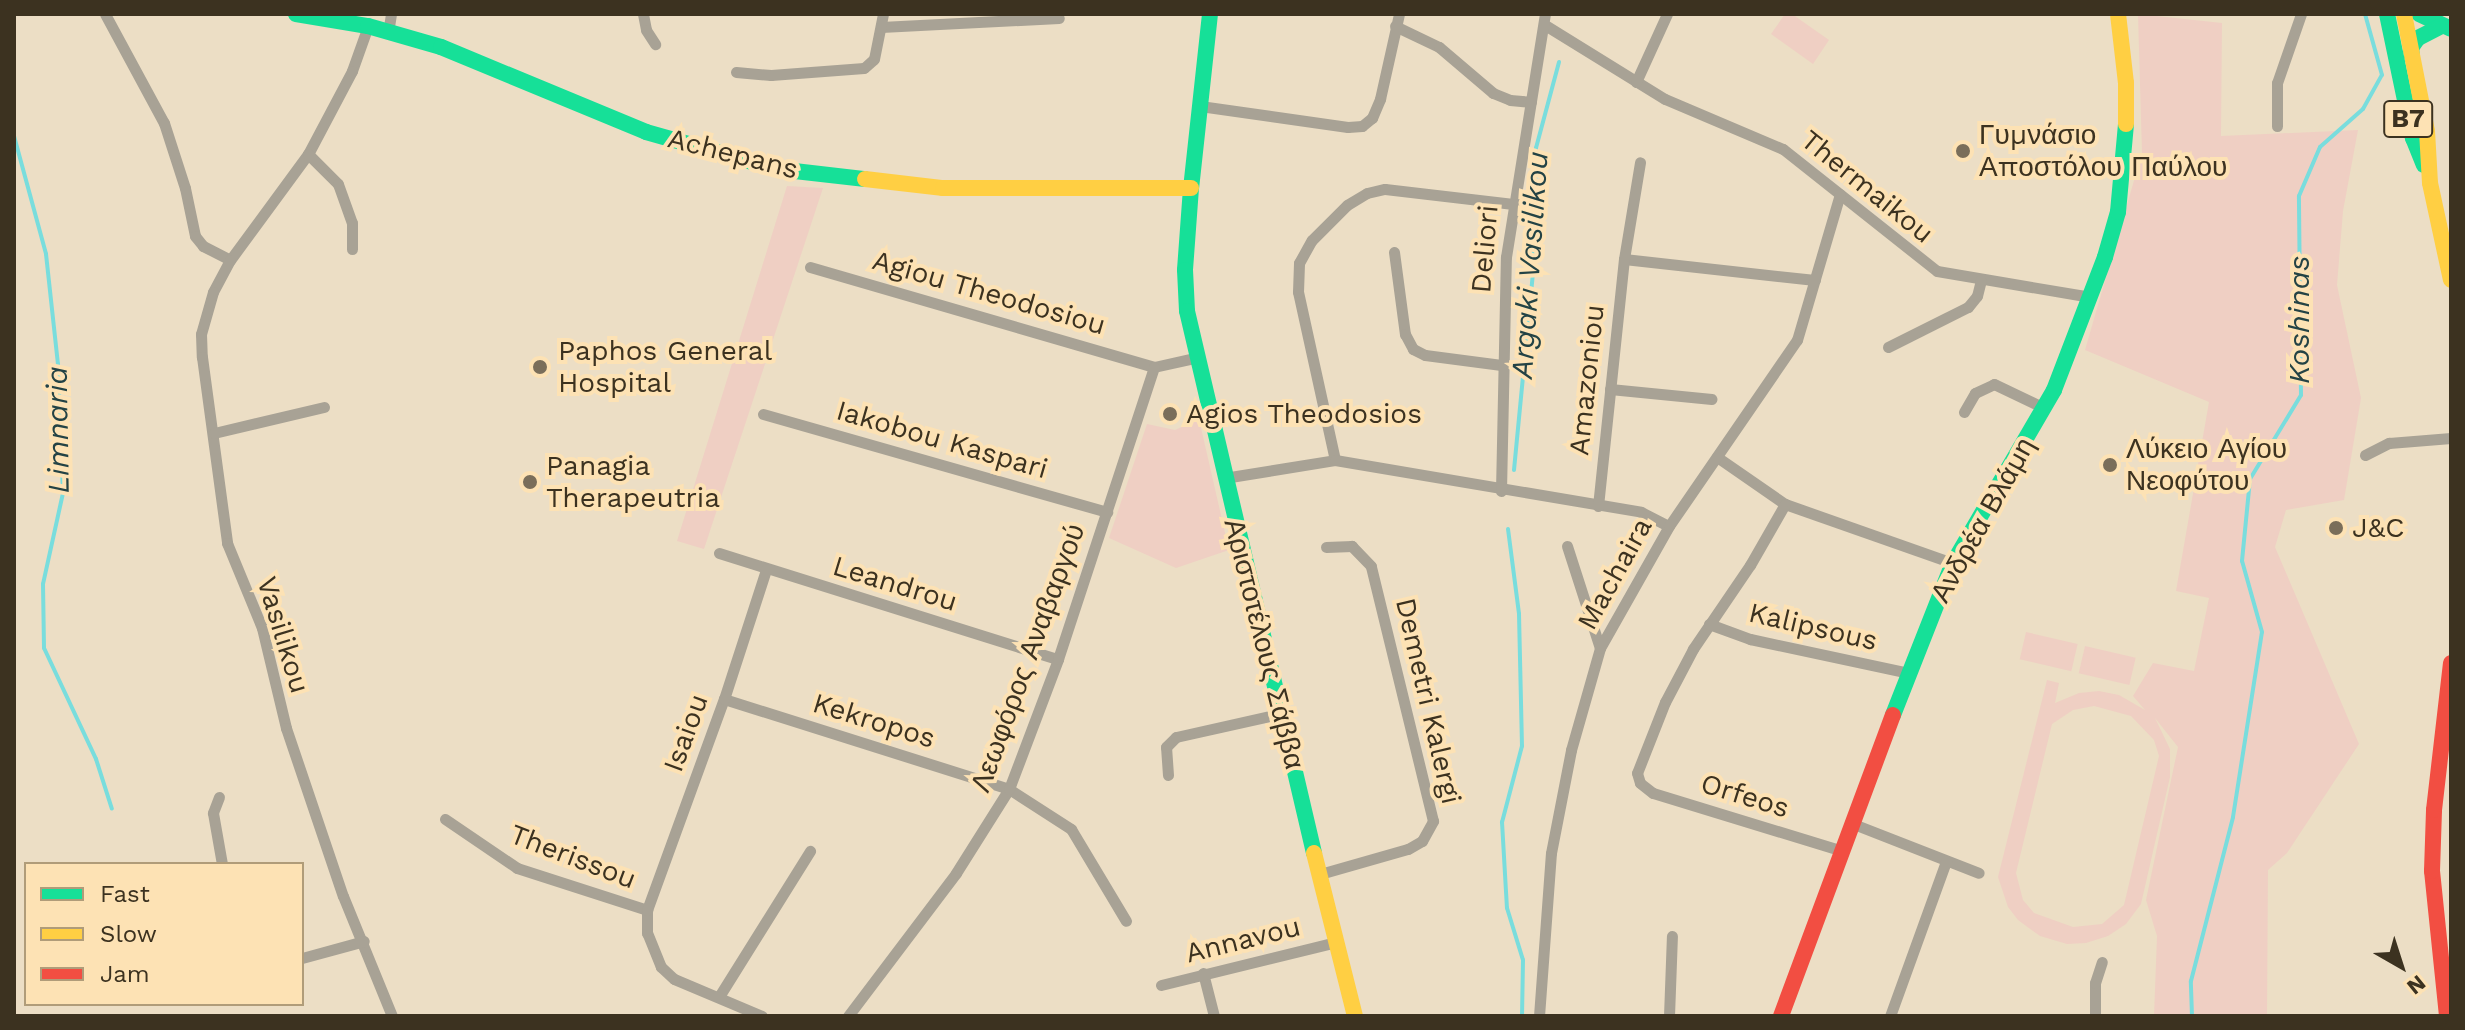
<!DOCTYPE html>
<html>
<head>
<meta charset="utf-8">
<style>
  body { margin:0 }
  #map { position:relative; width:2465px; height:1030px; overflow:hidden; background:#ecdec5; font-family:"Work Sans",sans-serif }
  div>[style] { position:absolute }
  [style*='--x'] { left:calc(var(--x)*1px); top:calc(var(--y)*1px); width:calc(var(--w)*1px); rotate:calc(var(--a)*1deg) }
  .green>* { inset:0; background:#efcfc3; transform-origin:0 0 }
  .stream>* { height:4px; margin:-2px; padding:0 2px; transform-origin:2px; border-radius:2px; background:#79dddd }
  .street>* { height:11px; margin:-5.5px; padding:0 5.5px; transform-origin:5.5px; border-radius:5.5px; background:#a8a295 }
  .fast>* { height:16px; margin:-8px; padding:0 8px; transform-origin:8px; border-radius:8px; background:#16e098 }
  .slow>* { height:16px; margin:-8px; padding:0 8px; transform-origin:8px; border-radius:8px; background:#ffcf43 }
  .jam>* { height:16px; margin:-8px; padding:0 8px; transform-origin:8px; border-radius:8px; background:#f24e42 }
  .dots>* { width:22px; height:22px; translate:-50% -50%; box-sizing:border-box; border:4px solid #fde2b4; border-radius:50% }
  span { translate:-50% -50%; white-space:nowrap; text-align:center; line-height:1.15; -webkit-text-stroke:8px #fde2b4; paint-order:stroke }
  .shield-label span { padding:2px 6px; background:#fde2b4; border:2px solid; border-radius:6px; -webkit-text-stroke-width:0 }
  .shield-label { font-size:26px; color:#3c3220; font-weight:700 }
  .poi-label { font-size:28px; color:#3c3220 }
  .left { translate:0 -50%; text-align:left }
  .street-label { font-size:28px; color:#3c3220 }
  .water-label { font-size:30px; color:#244345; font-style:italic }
  .frame { position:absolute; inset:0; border:16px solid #3c3220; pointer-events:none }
  .legend { position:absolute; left:24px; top:862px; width:280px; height:144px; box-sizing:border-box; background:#fde2b4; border:2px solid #b09c79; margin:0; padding:10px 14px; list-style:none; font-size:24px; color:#3c3220 }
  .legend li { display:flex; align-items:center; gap:16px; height:40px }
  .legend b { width:40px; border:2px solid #b09c79 }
  .north { position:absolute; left:2361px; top:926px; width:80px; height:80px; -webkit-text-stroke:6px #fde2b4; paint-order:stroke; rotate:141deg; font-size:22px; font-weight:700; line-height:32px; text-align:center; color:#3c3220 }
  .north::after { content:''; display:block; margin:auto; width:28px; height:36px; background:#3c3220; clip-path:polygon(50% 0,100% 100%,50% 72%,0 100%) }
</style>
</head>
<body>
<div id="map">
  <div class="green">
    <div style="clip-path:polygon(1785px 14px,1792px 14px,1829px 40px,1813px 64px,1771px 34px)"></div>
    <div style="clip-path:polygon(evenodd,2138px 14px,2222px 23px,2221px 136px,2358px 130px,2343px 211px,2337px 285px,2361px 398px,2344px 500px,2286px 510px,2275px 547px,2359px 744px,2287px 853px,2268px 870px,2267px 1016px,2154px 1016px,2157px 936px,2146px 900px,2178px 747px,2155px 718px,2170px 749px,2170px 777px,2141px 904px,2126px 924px,2108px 936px,2086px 943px,2067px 944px,2040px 936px,2018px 920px,2008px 907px,1998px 877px,2047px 680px,2059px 683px,2055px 703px,2079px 693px,2099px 691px,2119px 695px,2145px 710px,2133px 696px,2153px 663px,2194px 671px,2209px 598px,2176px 591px,2209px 402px,2085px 350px,2142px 153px,2138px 14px,2094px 706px,2131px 716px,2154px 740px,2159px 756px,2124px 905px,2102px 924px,2073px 927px,2034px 913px,2023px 900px,2016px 873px,2052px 724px,2073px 710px,2094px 706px)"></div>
    <div style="clip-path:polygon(787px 186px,823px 188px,704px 549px,677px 541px)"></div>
    <div style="clip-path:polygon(1199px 419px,1229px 550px,1176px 568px,1109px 538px,1147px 424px,1175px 430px)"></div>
    <div style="left:2026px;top:632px;width:53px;height:28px;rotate:13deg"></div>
    <div style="left:2085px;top:646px;width:52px;height:28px;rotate:13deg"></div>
  </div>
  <div class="stream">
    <div style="--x:14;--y:136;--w:122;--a:74.8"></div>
    <div style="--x:46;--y:254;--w:111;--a:83.8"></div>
    <div style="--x:58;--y:364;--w:129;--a:87.8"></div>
    <div style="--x:63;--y:493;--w:93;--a:102.4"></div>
    <div style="--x:43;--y:584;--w:64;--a:89.1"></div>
    <div style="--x:44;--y:648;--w:123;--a:64.9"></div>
    <div style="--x:96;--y:759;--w:52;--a:72.3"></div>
    <div style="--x:1514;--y:470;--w:199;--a:-84.5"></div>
    <div style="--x:1533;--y:272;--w:124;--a:-88.6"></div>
    <div style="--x:1536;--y:148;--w:89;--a:-75"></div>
    <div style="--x:1508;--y:529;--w:86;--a:82.6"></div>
    <div style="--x:1519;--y:614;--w:132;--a:88.7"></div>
    <div style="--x:1522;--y:746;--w:79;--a:104.7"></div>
    <div style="--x:1502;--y:822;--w:86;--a:86.7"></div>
    <div style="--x:1507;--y:908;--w:54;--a:72.9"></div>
    <div style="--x:1523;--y:960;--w:56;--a:91"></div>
    <div style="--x:2192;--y:1016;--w:35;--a:-92"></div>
    <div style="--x:2191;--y:981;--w:169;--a:-75.6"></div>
    <div style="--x:2233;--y:817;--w:187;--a:-81.1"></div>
    <div style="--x:2262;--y:632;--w:74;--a:-105.7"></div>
    <div style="--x:2242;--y:561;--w:82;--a:-84.4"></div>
    <div style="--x:2250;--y:479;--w:98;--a:-58.7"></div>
    <div style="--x:2301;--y:395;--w:199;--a:-90.6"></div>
    <div style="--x:2299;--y:196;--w:53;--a:-66.8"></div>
    <div style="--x:2320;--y:147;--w:57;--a:-41.5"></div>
    <div style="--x:2363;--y:109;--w:39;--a:-61"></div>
    <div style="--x:2382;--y:75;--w:63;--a:-105.6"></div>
  </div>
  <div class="street">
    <div style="--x:105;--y:14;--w:124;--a:61.6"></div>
    <div style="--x:164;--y:123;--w:68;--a:72.1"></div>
    <div style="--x:185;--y:188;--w:49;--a:78.2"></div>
    <div style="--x:195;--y:236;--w:13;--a:51"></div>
    <div style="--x:203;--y:246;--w:30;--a:27"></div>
    <div style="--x:643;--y:14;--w:16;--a:79"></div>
    <div style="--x:646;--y:30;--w:17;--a:57"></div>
    <div style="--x:1545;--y:25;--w:141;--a:31.7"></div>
    <div style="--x:1665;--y:99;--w:128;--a:23"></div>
    <div style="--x:1783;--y:149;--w:196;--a:38.4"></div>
    <div style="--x:1937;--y:271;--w:156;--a:9.6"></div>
    <div style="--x:368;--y:26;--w:48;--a:109.6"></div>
    <div style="--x:352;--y:71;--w:94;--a:117.9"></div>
    <div style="--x:308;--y:154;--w:132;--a:126.3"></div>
    <div style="--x:230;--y:260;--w:36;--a:118"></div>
    <div style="--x:213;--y:292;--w:44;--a:105.9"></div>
    <div style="--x:201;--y:334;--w:23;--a:88"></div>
    <div style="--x:202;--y:357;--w:188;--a:82.3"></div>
    <div style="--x:227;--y:543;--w:92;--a:67.6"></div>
    <div style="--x:262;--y:628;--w:103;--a:76.5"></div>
    <div style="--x:286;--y:728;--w:177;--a:71.3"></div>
    <div style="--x:343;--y:896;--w:130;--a:67.8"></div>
    <div style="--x:1395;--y:26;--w:49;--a:25.5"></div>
    <div style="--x:1439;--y:47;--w:71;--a:40.4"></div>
    <div style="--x:1493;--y:93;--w:18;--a:22"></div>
    <div style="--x:1510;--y:100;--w:21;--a:5"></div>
    <div style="--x:881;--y:27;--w:178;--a:-2.9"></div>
    <div style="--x:388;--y:33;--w:19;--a:-81"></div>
    <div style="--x:736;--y:72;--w:35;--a:5"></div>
    <div style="--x:771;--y:75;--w:93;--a:-4.3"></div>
    <div style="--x:864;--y:68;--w:13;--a:-42"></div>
    <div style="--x:874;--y:59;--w:46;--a:-78.7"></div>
    <div style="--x:1636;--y:82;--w:75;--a:-65.5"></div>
    <div style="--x:1200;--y:106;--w:149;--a:8.1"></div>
    <div style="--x:1348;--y:127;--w:14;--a:-4"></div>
    <div style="--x:1362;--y:126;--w:13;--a:-39"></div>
    <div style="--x:1372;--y:118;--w:21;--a:-67"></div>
    <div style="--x:1380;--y:99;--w:87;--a:-77.4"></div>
    <div style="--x:2277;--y:126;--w:43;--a:-90"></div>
    <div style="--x:2277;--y:83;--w:73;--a:-70.8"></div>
    <div style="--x:308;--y:154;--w:42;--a:45"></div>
    <div style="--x:338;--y:184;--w:41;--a:70.3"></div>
    <div style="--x:352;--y:223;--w:26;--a:90"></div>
    <div style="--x:1394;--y:252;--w:83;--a:82.4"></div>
    <div style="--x:1405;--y:334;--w:17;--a:62"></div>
    <div style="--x:1413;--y:349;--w:13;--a:27"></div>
    <div style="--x:1425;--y:355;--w:77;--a:7.5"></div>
    <div style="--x:1624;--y:259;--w:192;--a:6.3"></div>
    <div style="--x:810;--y:267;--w:358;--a:16.2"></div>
    <div style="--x:1154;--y:367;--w:42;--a:-12.4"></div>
    <div style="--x:1888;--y:347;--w:89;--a:-26.6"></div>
    <div style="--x:1968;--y:307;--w:14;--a:-51"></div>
    <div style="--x:1977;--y:296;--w:16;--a:-76"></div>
    <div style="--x:1610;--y:389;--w:102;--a:5.6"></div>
    <div style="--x:1964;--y:412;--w:22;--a:-60"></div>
    <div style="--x:1975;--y:393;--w:21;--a:-25"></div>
    <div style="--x:1994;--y:384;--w:55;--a:25.6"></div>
    <div style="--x:763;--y:414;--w:358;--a:15.9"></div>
    <div style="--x:214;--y:433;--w:113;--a:-13.3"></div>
    <div style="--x:2365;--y:455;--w:27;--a:-27"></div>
    <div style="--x:2389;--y:443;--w:62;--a:-4.6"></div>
    <div style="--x:1717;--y:457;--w:83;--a:34.7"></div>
    <div style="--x:1785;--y:504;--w:178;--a:19.4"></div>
    <div style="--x:1335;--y:460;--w:172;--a:-102.4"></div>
    <div style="--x:1298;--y:292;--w:29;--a:-88"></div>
    <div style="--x:1299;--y:263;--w:26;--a:-61"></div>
    <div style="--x:1312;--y:240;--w:49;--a:-45"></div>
    <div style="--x:1347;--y:205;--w:23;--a:-31"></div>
    <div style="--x:1367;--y:193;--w:18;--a:-13"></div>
    <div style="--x:1385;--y:189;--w:129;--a:6.7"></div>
    <div style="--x:1224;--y:478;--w:112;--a:-9.2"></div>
    <div style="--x:1335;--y:460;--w:310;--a:9.6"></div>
    <div style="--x:1641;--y:512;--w:31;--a:27"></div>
    <div style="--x:1501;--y:491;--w:234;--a:-88.8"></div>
    <div style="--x:1506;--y:257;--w:246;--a:-80.9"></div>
    <div style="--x:1785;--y:504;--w:70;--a:119.8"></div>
    <div style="--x:1750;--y:565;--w:102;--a:124.2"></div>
    <div style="--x:1693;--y:649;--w:60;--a:117.8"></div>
    <div style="--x:1665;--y:702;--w:76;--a:111.5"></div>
    <div style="--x:1637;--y:773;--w:10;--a:73"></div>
    <div style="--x:1640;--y:783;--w:16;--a:38"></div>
    <div style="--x:1653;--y:793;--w:195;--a:17"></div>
    <div style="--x:1598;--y:506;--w:248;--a:-84"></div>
    <div style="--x:1624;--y:259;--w:98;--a:-80.6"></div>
    <div style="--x:1567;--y:546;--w:107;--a:72.1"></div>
    <div style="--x:719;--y:553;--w:355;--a:17.4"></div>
    <div style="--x:1709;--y:624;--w:44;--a:20.1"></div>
    <div style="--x:1750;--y:639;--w:162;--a:12.1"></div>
    <div style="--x:724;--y:699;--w:299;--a:17.5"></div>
    <div style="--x:1009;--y:789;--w:74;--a:32.8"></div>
    <div style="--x:1071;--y:829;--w:107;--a:59.1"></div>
    <div style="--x:1168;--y:775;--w:28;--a:-94"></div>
    <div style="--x:1166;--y:747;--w:14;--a:-45"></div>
    <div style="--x:1176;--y:737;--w:106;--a:-12.6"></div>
    <div style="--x:219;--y:797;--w:17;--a:111"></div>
    <div style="--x:213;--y:813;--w:52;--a:80"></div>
    <div style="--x:445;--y:819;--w:87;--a:34.2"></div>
    <div style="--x:517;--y:868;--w:137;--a:17.9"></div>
    <div style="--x:1851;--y:823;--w:137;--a:21.3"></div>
    <div style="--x:1320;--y:874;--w:91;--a:-15.9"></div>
    <div style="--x:1408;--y:849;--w:16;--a:-30"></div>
    <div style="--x:1422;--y:841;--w:23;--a:-61"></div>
    <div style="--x:1433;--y:821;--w:262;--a:-103.7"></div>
    <div style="--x:1371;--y:566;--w:28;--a:-134"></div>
    <div style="--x:1352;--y:546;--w:26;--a:178"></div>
    <div style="--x:302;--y:958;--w:64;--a:-15.3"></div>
    <div style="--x:1203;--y:973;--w:44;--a:75.7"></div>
    <div style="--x:1161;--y:985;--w:180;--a:-13.8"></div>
    <div style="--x:720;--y:995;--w:170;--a:-58"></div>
    <div style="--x:762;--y:1016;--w:95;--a:-157.2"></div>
    <div style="--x:674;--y:979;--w:18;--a:-137"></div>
    <div style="--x:661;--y:967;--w:37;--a:-112"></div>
    <div style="--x:647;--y:933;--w:23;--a:-90"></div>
    <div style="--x:647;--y:910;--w:225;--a:-70"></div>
    <div style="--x:724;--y:699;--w:136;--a:-72"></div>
    <div style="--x:848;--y:1016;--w:179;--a:-52.9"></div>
    <div style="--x:956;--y:873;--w:99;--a:-57.8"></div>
    <div style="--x:1009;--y:789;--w:139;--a:-69.3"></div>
    <div style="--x:1058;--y:659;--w:307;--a:-71.8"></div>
    <div style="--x:1539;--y:1016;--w:163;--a:-85.8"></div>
    <div style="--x:1551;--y:853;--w:105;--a:-79"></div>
    <div style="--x:1571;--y:750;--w:106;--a:-74.1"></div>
    <div style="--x:1600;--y:648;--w:140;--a:-60.5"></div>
    <div style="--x:1669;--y:526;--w:226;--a:-55.5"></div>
    <div style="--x:1797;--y:340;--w:152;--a:-73.6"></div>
    <div style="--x:1669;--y:1016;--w:80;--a:-87.9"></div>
    <div style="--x:1890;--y:1016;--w:165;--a:-70.1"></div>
    <div style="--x:2095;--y:1016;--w:33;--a:-90"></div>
    <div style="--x:2095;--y:983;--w:22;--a:-72"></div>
  </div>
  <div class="fast">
    <div style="--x:296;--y:14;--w:73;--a:9.5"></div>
    <div style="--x:368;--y:26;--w:76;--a:16"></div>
    <div style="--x:441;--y:47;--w:222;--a:22.5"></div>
    <div style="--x:646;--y:132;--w:136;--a:15.8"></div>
    <div style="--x:777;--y:169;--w:89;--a:6.5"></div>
    <div style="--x:1210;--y:14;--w:175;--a:96.2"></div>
    <div style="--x:1191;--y:188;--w:82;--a:94.2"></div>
    <div style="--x:1185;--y:270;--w:41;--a:87.2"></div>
    <div style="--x:1187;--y:311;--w:557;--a:76.81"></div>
    <div style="--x:2387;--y:14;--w:127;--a:78.2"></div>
    <div style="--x:2413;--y:138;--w:29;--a:68"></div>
    <div style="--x:2419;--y:14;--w:35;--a:25"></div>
    <div style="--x:2412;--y:57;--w:9;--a:-96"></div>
    <div style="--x:2411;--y:48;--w:12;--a:-55"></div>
    <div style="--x:2418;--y:38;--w:25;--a:-27"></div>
    <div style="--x:1893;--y:715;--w:163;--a:-68.5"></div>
    <div style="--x:1953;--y:563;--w:200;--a:-59.7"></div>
    <div style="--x:2054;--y:390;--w:142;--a:-69"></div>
    <div style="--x:2105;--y:257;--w:47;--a:-73.9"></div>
    <div style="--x:2118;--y:212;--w:88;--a:-84.8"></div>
  </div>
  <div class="slow">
    <div style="--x:2118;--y:14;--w:69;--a:83.4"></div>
    <div style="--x:2126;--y:83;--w:41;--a:90"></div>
    <div style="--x:2404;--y:14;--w:119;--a:78.9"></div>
    <div style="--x:2427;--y:131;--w:52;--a:86.7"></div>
    <div style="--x:2430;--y:183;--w:99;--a:77.8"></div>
    <div style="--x:865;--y:179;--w:79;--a:6.6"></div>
    <div style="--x:943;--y:188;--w:248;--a:0"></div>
    <div style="--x:1314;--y:853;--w:168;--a:75.9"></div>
  </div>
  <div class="jam">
    <div style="--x:1781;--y:1016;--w:321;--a:-69.6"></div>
    <div style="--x:2447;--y:1016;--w:146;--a:-95.9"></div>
    <div style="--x:2432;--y:871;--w:61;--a:-88.1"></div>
    <div style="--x:2434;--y:810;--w:148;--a:-83.4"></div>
  </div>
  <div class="dots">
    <div style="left:1963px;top:151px;background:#7a6e5a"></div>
    <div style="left:540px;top:367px;background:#7a6e5a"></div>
    <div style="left:1170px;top:414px;background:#7a6e5a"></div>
    <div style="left:2110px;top:465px;background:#7a6e5a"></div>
    <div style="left:530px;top:482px;background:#7a6e5a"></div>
    <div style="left:2336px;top:528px;background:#7a6e5a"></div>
  </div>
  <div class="shield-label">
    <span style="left:2408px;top:119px">B7</span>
  </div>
  <div class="poi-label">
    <span class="left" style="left:1979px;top:151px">Γυμνάσιο<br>Αποστόλου Παύλου</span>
    <span class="left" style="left:558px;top:367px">Paphos General<br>Hospital</span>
    <span class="left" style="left:1186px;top:414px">Agios Theodosios</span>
    <span class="left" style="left:2126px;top:465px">Λύκειο Αγίου<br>Νεοφύτου</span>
    <span class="left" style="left:546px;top:482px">Panagia<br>Therapeutria</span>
    <span class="left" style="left:2352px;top:528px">J&amp;C</span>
  </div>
  <div class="street-label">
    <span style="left:733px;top:154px;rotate:14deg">Achepans</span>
    <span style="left:1867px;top:187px;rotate:39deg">Thermaikou</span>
    <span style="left:1485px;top:249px;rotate:-85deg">Deliori</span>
    <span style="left:989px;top:293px;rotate:16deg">Agiou Theodosiou</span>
    <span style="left:1587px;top:380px;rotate:-84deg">Amazoniou</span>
    <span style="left:942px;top:440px;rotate:16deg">Iakobou Kaspari</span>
    <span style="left:1983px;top:520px;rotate:-61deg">Ανδρέα Βλάμη</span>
    <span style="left:1615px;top:574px;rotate:-61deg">Machaira</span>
    <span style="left:895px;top:584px;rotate:17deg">Leandrou</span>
    <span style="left:1813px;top:627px;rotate:13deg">Kalipsous</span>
    <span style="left:283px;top:635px;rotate:73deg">Vasilikou</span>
    <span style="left:1264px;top:644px;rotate:76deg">Αριστοτέλους Σάββα</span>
    <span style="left:1028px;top:658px;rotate:-70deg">Λεωφόρος Αναβαργού</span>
    <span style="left:1428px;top:701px;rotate:77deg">Demetri Kalergi</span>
    <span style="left:874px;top:721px;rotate:17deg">Kekropos</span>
    <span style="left:686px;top:733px;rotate:-70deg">Isaiou</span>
    <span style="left:1745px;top:796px;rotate:17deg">Orfeos</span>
    <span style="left:573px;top:857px;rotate:21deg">Therissou</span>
    <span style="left:1243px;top:940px;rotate:-14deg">Annavou</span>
  </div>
  <div class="water-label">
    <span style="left:1530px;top:265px;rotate:-86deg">Argaki Vasilikou</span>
    <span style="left:2299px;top:320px;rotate:-90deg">Koshinas</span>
    <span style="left:58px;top:430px;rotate:-91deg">Limnaria</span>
  </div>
  <div class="frame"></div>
  <ul class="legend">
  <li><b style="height:10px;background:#16e098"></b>Fast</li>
  <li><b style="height:10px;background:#ffcf43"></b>Slow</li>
  <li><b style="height:10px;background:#f24e42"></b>Jam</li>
  </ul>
  <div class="north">N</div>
</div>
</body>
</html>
